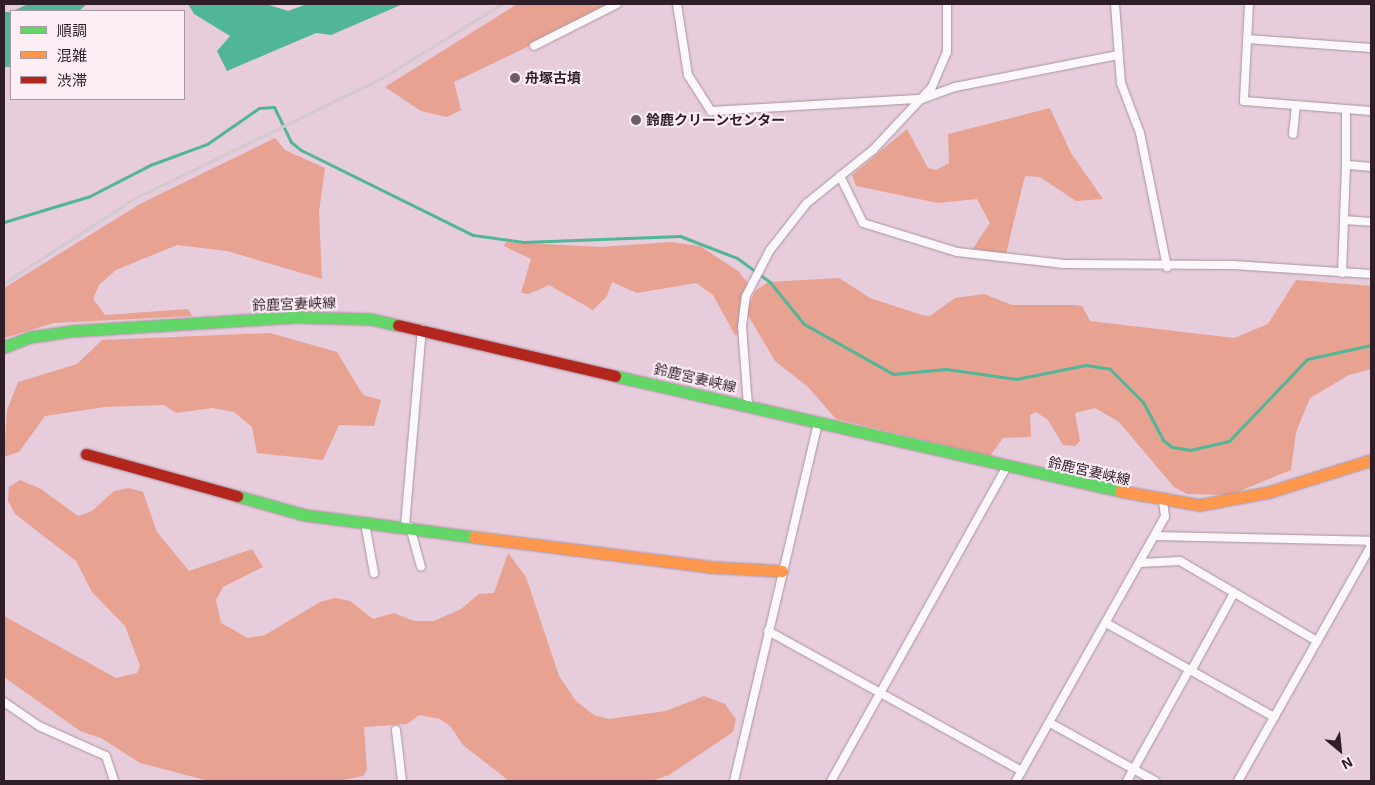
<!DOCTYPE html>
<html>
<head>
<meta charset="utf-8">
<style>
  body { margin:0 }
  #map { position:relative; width:1375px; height:785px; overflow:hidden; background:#e7ccdc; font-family:"Exo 2","Noto Sans JP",sans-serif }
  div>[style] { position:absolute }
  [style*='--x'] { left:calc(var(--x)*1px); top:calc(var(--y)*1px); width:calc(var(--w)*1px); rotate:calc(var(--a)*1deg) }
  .forest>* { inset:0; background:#e7a291 }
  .water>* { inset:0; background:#51b697; transform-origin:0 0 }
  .stream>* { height:3px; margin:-1.5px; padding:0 1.5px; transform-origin:1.5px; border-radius:1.5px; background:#51b697 }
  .roads { filter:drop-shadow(0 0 1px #a894a0) drop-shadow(0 0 1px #a894a0) }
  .street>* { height:8px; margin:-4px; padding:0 4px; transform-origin:4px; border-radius:4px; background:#fbf7fa }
  .fast>* { height:11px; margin:-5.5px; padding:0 5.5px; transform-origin:5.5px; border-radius:5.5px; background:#63d668 }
  .slow>* { height:11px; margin:-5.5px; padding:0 5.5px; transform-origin:5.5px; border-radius:5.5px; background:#ff974d }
  .jam>* { height:11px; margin:-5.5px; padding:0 5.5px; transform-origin:5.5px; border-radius:5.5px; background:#b3261e }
  .rail>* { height:3px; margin:-1.5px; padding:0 1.5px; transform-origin:1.5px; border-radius:1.5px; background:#d3cacf }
  .dots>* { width:14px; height:14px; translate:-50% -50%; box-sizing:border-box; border:2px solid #fdeef6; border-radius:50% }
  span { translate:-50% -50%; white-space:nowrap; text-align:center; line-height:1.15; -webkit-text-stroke:4px #fdeef6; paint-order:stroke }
  .poi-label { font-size:14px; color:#2f1d28; font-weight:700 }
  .left { translate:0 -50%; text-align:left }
  .street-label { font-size:14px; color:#2f1d28 }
  .frame { position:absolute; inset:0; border:5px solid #2f1d28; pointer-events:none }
  .legend { position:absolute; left:10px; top:10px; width:175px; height:90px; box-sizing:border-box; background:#fdeef6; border:1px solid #ab9aa4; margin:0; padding:6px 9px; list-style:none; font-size:15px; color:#2f1d28 }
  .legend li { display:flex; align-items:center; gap:10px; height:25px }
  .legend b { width:25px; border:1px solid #ab9aa4 }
  .north { position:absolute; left:1315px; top:725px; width:50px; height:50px; -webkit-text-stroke:4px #fdeef6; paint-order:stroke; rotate:152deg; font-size:14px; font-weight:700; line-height:20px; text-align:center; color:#2f1d28 }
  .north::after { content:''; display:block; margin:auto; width:18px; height:22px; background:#2f1d28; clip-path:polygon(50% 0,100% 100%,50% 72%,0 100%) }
</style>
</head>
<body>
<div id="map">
  <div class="forest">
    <div style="clip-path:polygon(517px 4px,617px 4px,454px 82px,461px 110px,447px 117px,421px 111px,385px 87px)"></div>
    <div style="clip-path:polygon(1050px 108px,1071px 153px,1103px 199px,1076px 201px,1040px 177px,1025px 176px,1006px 254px,970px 253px,990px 223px,977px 199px,938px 203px,856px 186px,852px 175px,907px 129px,928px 168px,936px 170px,949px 163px,948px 134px)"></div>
    <div style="clip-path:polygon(275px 138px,285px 150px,325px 168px,319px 212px,322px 279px,227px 251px,177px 245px,116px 270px,99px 285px,93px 299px,105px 315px,188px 309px,192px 316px,54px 323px,4px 338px,4px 288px,140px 204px)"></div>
    <div style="clip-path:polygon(506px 242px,600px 247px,670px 242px,700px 246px,738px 271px,747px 282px,741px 335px,735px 335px,713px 295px,696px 283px,637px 293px,612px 282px,607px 296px,593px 310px,549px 285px,529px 294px,521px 293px,531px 259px,504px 246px)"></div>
    <div style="clip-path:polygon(839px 278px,870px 298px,922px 315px,930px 316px,955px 298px,984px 294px,1012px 305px,1075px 305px,1082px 306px,1090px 321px,1234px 338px,1268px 324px,1296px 280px,1371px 286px,1371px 369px,1349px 375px,1310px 398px,1296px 432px,1291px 470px,1230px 495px,1187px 494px,1174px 487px,1119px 422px,1095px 408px,1075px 413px,1080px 441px,1075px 446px,1063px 445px,1048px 420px,1036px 412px,1030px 415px,1031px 437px,1003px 438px,990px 456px,836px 419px,808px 387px,775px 361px,746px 312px,755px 291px,768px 282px)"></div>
    <div style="clip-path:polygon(270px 333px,337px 352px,363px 395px,381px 400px,374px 426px,339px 425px,323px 460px,257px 453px,252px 427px,234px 412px,212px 408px,176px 413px,164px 405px,105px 407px,45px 416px,19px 452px,4px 457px,7px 410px,18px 382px,77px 364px,102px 340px)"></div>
    <div style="clip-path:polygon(20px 480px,41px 489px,78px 516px,92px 511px,114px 491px,129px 488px,143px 492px,157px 532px,189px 571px,252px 549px,263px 567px,223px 587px,216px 600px,221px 623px,248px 638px,265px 635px,320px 602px,335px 598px,350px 601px,373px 619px,394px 613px,414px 621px,434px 621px,461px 609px,479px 594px,494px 593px,508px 553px,526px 577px,559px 676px,576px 701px,594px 715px,609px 719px,666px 711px,704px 696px,725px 704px,736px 719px,733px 732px,669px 775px,651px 781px,509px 781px,463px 745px,451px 727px,440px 719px,419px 715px,407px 724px,364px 727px,367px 770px,363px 776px,339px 781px,209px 781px,140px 763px,101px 738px,80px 731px,4px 677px,4px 616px,116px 678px,137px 673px,140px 666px,125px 626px,92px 592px,76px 561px,15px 514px,8px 501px,9px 487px)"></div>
  </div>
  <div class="water">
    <div style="clip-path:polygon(28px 4px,87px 4px,79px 11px,13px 11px)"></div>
    <div style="clip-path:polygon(188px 4px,266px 4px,288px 11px,307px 4px,403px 4px,331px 35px,316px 33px,227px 71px,217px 51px,230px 36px,194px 14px)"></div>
    <div style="left:11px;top:12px;width:55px;height:8px;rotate:90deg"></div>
  </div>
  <div class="stream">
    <div style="--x:4;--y:222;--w:90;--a:-16.8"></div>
    <div style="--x:90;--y:196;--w:68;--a:-27.3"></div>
    <div style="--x:150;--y:165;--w:61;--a:-20.2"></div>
    <div style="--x:207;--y:144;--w:63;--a:-34.7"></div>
    <div style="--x:259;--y:108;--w:15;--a:-4"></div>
    <div style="--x:274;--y:107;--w:39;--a:64"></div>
    <div style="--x:291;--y:142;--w:13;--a:39"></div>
    <div style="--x:301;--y:150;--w:192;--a:26.3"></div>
    <div style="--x:473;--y:235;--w:51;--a:7.8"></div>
    <div style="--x:524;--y:242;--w:156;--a:-2.2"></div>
    <div style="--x:680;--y:236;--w:61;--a:21.1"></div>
    <div style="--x:737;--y:258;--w:39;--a:36"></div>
    <div style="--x:769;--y:281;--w:55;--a:50.9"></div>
    <div style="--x:804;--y:324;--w:102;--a:29.3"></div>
    <div style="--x:893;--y:374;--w:53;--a:-5.4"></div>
    <div style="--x:946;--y:369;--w:71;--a:8.1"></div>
    <div style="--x:1016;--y:379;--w:71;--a:-11.3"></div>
    <div style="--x:1086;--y:365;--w:24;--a:9"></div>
    <div style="--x:1110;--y:369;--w:47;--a:45"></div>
    <div style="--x:1143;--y:402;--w:43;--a:62.2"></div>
    <div style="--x:1163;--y:440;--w:11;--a:38"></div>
    <div style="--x:1172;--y:447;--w:18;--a:9"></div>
    <div style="--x:1190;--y:450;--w:40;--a:-13"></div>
    <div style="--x:1229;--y:441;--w:113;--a:-46.4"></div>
    <div style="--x:1307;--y:359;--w:66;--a:-12.3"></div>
  </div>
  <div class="roads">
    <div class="street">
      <div style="--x:677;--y:4;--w:72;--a:81.2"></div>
      <div style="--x:688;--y:75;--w:43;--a:57.4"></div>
      <div style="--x:711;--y:111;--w:211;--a:-3.3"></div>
      <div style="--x:922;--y:99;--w:35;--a:-20"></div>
      <div style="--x:955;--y:87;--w:166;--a:-11.1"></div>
      <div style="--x:1115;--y:4;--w:79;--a:85.7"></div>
      <div style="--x:1121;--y:83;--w:53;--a:69.2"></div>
      <div style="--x:1140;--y:133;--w:137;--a:78.6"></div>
      <div style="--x:1249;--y:4;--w:97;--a:93"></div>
      <div style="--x:1244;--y:101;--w:127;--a:4.5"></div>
      <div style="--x:1247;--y:39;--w:124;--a:4.2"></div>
      <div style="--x:534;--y:46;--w:93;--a:-26.8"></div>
      <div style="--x:1293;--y:134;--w:28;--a:-84"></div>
      <div style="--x:1346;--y:165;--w:55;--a:-90"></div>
      <div style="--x:1371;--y:167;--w:25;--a:-175"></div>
      <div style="--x:1346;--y:165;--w:55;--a:92.1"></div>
      <div style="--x:1344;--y:220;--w:27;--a:4"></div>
      <div style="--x:840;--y:176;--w:52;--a:63.9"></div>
      <div style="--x:863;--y:223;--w:98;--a:17.1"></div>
      <div style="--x:957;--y:252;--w:108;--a:6.4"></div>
      <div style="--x:1064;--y:264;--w:169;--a:0.3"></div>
      <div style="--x:1233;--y:265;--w:138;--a:3.7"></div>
      <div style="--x:1342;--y:273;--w:53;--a:-87.8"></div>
      <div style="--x:748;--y:406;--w:79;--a:-94.3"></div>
      <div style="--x:742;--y:327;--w:31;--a:-83"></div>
      <div style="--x:746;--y:296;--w:52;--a:-62.4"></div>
      <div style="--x:770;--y:250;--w:60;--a:-51.8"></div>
      <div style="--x:807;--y:203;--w:85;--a:-38.8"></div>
      <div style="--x:873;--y:150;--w:86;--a:-46.9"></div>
      <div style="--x:932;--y:87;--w:38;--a:-67"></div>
      <div style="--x:947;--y:52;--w:48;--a:-90"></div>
      <div style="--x:365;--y:523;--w:51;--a:79.8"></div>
      <div style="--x:405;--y:526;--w:198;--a:-85.1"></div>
      <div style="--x:410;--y:527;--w:41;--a:74.6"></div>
      <div style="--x:1155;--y:536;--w:213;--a:1.3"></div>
      <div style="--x:1368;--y:541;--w:6;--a:59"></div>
      <div style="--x:1140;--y:563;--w:40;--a:-2.9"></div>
      <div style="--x:1180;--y:561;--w:159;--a:30.3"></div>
      <div style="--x:1106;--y:623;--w:193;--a:29.2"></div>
      <div style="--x:768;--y:631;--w:290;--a:28.9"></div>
      <div style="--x:1191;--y:671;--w:89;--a:-61.1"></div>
      <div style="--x:4;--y:702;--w:42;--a:34.4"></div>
      <div style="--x:39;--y:726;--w:73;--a:24.1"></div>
      <div style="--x:106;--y:756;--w:26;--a:72"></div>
      <div style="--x:1050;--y:723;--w:120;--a:28.9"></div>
      <div style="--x:396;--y:730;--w:51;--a:83.3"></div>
      <div style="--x:734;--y:781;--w:368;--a:-76.8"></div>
      <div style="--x:831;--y:781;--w:359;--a:-60.8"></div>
      <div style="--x:1016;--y:781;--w:303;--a:-60.6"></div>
      <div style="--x:1165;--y:517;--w:16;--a:-97"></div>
      <div style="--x:1127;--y:781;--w:127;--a:-60.8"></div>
      <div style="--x:1238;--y:781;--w:270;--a:-60.5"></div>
    </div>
    <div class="fast">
      <div style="--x:4;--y:347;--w:28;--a:-21"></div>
      <div style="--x:30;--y:337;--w:41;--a:-8.3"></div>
      <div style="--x:71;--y:331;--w:223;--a:-3.6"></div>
      <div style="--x:294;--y:317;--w:77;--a:1.5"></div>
      <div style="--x:371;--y:319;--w:28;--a:13"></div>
      <div style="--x:615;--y:376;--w:518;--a:12.83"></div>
      <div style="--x:237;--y:496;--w:71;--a:15.6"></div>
      <div style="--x:305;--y:515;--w:170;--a:7.4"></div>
    </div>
    <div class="slow">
      <div style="--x:1120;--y:491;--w:80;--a:10"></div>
      <div style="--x:1199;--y:505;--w:71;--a:-10.5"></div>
      <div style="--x:1269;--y:492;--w:107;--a:-17.4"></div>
      <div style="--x:474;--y:537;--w:238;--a:7.2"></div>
      <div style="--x:710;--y:567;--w:72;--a:3.2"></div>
    </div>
    <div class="jam">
      <div style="--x:398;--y:325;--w:223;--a:13.2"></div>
      <div style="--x:86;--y:454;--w:157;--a:15.5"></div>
    </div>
  </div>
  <div class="rail">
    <div style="--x:4;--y:283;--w:156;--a:-33"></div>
    <div style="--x:135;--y:198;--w:272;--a:-25.9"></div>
    <div style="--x:380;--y:79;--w:143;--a:-31.6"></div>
  </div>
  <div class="dots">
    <div style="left:515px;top:78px;background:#6f5a67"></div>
    <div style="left:636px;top:120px;background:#6f5a67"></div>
  </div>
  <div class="poi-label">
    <span class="left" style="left:525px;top:78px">舟塚古墳</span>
    <span class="left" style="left:646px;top:120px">鈴鹿クリーンセンター</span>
  </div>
  <div class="street-label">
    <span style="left:294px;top:304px;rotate:-2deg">鈴鹿宮妻峡線</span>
    <span style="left:695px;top:378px;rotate:13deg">鈴鹿宮妻峡線</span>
    <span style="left:1089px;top:471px;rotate:13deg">鈴鹿宮妻峡線</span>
  </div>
  <div class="frame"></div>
  <ul class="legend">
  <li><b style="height:6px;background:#63d668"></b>順調</li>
  <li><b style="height:6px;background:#ff974d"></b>混雑</li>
  <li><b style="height:6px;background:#b3261e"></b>渋滞</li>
  </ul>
  <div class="north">N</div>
</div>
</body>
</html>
